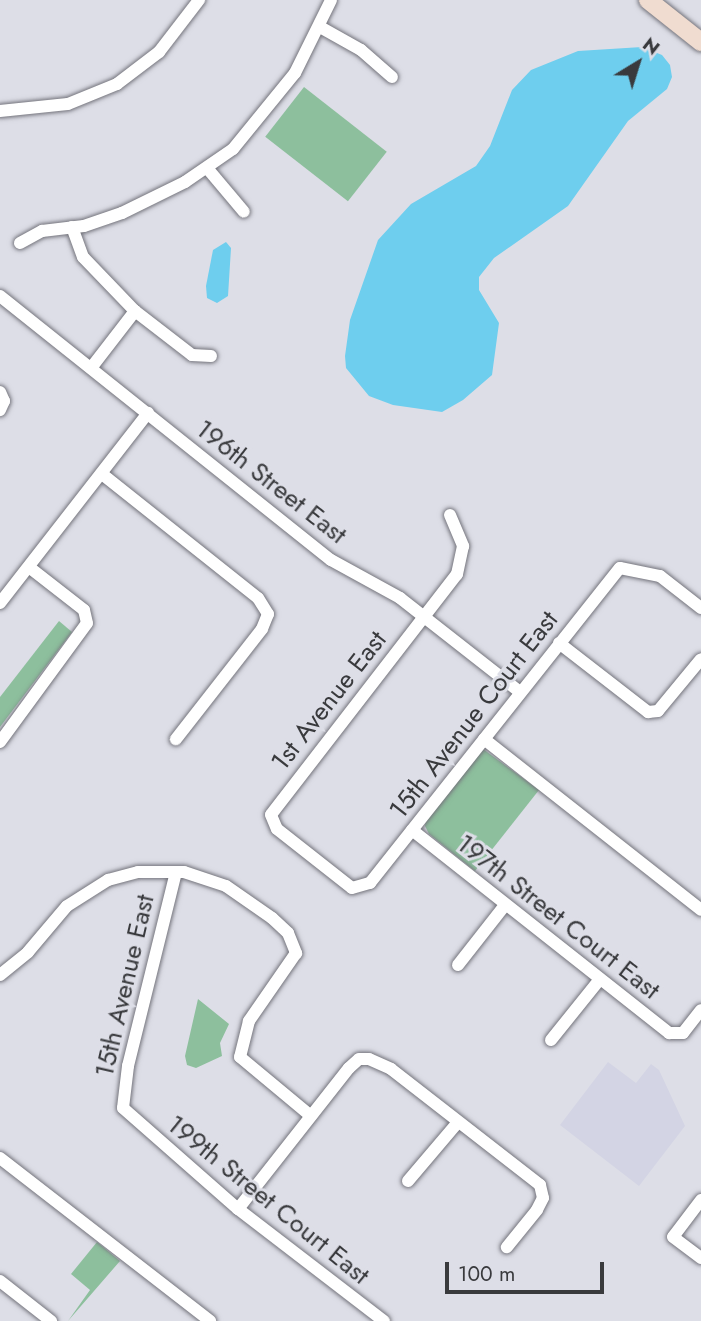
<!DOCTYPE html>
<html>
<head>
<meta charset="utf-8">
<style>
  body { margin:0 }
  #map { position:relative; width:701px; height:1321px; overflow:hidden; background:#dddee7; font-family:Jost,sans-serif }
  div>[style] { position:absolute }
  [style*='--x'] { left:calc(var(--x)*1px); top:calc(var(--y)*1px); width:calc(var(--w)*1px); rotate:calc(var(--a)*1deg) }
  .built>* { inset:0; background:#d3d4e4 }
  .green>* { inset:0; background:#8dbf9d; transform-origin:0 0 }
  .water>* { inset:0; background:#6eceee }
  .roads { filter:drop-shadow(0 0 2px #74747c) drop-shadow(0 0 2px #74747c) }
  .street>* { height:12px; margin:-6px; padding:0 6px; transform-origin:6px; border-radius:6px; background:#fff }
  .secondary>* { height:18px; margin:-9px; padding:0 9px; transform-origin:9px; border-radius:9px; background:#f0dcd0 }
  span { translate:-50% -50%; white-space:nowrap; text-align:center; line-height:1.15; -webkit-text-stroke:6px #dddee7; paint-order:stroke }
  .street-label { font-size:26px; color:#393a3d }
  .north { position:absolute; left:603px; top:28px; width:70px; height:70px; -webkit-text-stroke:5px #dddee7; paint-order:stroke; rotate:38deg; font-size:19px; font-weight:700; line-height:28px; text-align:center; color:#393a3d }
  .north::after { content:''; display:block; margin:auto; width:24px; height:32px; background:#393a3d; clip-path:polygon(50% 0,100% 100%,50% 72%,0 100%) }
  .scale { position:absolute; left:445px; top:1262px; width:159px; height:32px; box-sizing:border-box; border:4px solid #393a3d; border-top:0; padding-left:9px; font-size:21px; line-height:24px; white-space:nowrap; color:#393a3d; -webkit-text-stroke:5px #dddee7; paint-order:stroke }
</style>
</head>
<body>
<div id="map">
  <div class="built">
    <div style="clip-path:polygon(608px 1062px,636px 1083px,651px 1064px,659px 1070px,685px 1126px,639px 1186px,560px 1125px)"></div>
  </div>
  <div class="green">
    <div style="left:304px;top:87px;width:105px;height:63px;rotate:38deg"></div>
    <div style="clip-path:polygon(59px 621px,72px 632px,0 727px,0 697px)"></div>
    <div style="clip-path:polygon(483px 749px,539px 790px,475px 871px,429px 834px,425px 826px,426px 817px)"></div>
    <div style="clip-path:polygon(198px 999px,229px 1024px,220px 1043px,222px 1056px,196px 1068px,187px 1065px,185px 1056px)"></div>
    <div style="clip-path:polygon(97px 1242px,120px 1261px,68px 1321px,90px 1290px,71px 1274px)"></div>
  </div>
  <div class="water">
    <div style="clip-path:polygon(642px 47px,662px 55px,670px 65px,672px 77px,667px 89px,628px 121px,568px 206px,494px 258px,479px 277px,479px 290px,499px 323px,492px 375px,463px 400px,442px 412px,393px 405px,369px 396px,346px 368px,345px 356px,350px 320px,378px 240px,411px 204px,476px 166px,490px 146px,512px 90px,531px 70px,578px 51px)"></div>
    <div style="clip-path:polygon(226px 242px,231px 248px,228px 296px,217px 303px,207px 298px,206px 286px,213px 250px)"></div>
  </div>
  <div class="roads">
    <div class="street">
      <div style="--x:320;--y:27;--w:47;--a:29.3"></div>
      <div style="--x:361;--y:50;--w:41;--a:41.1"></div>
      <div style="--x:0;--y:111;--w:68;--a:-5.9"></div>
      <div style="--x:68;--y:104;--w:53;--a:-22.2"></div>
      <div style="--x:117;--y:84;--w:53;--a:-37.3"></div>
      <div style="--x:159;--y:52;--w:66;--a:-52.4"></div>
      <div style="--x:207;--y:168;--w:57;--a:49.9"></div>
      <div style="--x:72;--y:227;--w:32;--a:70"></div>
      <div style="--x:83;--y:257;--w:75;--a:46.1"></div>
      <div style="--x:135;--y:311;--w:72;--a:37.7"></div>
      <div style="--x:192;--y:355;--w:19;--a:3"></div>
      <div style="--x:20;--y:243;--w:25;--a:-29"></div>
      <div style="--x:42;--y:231;--w:42;--a:-6.8"></div>
      <div style="--x:84;--y:226;--w:40;--a:-18.9"></div>
      <div style="--x:122;--y:213;--w:70;--a:-26.2"></div>
      <div style="--x:185;--y:182;--w:58;--a:-34.5"></div>
      <div style="--x:233;--y:149;--w:98;--a:-50.8"></div>
      <div style="--x:295;--y:73;--w:81;--a:-63.7"></div>
      <div style="--x:0;--y:296;--w:423;--a:38.6"></div>
      <div style="--x:331;--y:560;--w:79;--a:28.8"></div>
      <div style="--x:400;--y:598;--w:152;--a:38.1"></div>
      <div style="--x:91;--y:368;--w:72;--a:-52.3"></div>
      <div style="--x:0;--y:392;--w:10;--a:66"></div>
      <div style="--x:4;--y:401;--w:10;--a:114"></div>
      <div style="--x:102;--y:474;--w:199;--a:38.5"></div>
      <div style="--x:258;--y:598;--w:19;--a:58"></div>
      <div style="--x:268;--y:614;--w:16;--a:112"></div>
      <div style="--x:262;--y:629;--w:140;--a:128"></div>
      <div style="--x:450;--y:515;--w:34;--a:67"></div>
      <div style="--x:463;--y:546;--w:29;--a:102"></div>
      <div style="--x:457;--y:574;--w:304;--a:127.7"></div>
      <div style="--x:271;--y:815;--w:15;--a:67"></div>
      <div style="--x:277;--y:829;--w:95;--a:38.2"></div>
      <div style="--x:352;--y:888;--w:19;--a:-16"></div>
      <div style="--x:370;--y:883;--w:402;--a:-51.6"></div>
      <div style="--x:620;--y:568;--w:41;--a:11.3"></div>
      <div style="--x:660;--y:576;--w:52;--a:38"></div>
      <div style="--x:0;--y:603;--w:241;--a:-52.1"></div>
      <div style="--x:559;--y:643;--w:113;--a:37.8"></div>
      <div style="--x:648;--y:712;--w:10;--a:-6"></div>
      <div style="--x:658;--y:711;--w:67;--a:-50.4"></div>
      <div style="--x:484;--y:739;--w:276;--a:38.2"></div>
      <div style="--x:0;--y:742;--w:147;--a:-53.8"></div>
      <div style="--x:87;--y:623;--w:13;--a:-103"></div>
      <div style="--x:84;--y:610;--w:70;--a:-142"></div>
      <div style="--x:412;--y:830;--w:328;--a:38.3"></div>
      <div style="--x:669;--y:1033;--w:14;--a:0"></div>
      <div style="--x:683;--y:1033;--w:29;--a:-52"></div>
      <div style="--x:176;--y:872;--w:200;--a:103.9"></div>
      <div style="--x:128;--y:1066;--w:42;--a:96.8"></div>
      <div style="--x:123;--y:1108;--w:153;--a:41.3"></div>
      <div style="--x:238;--y:1209;--w:184;--a:37.5"></div>
      <div style="--x:458;--y:965;--w:76;--a:-51.9"></div>
      <div style="--x:0;--y:975;--w:36;--a:-39"></div>
      <div style="--x:28;--y:952;--w:60;--a:-49.7"></div>
      <div style="--x:67;--y:906;--w:49;--a:-32.4"></div>
      <div style="--x:108;--y:880;--w:31;--a:-15"></div>
      <div style="--x:138;--y:872;--w:46;--a:0"></div>
      <div style="--x:184;--y:872;--w:44;--a:18.4"></div>
      <div style="--x:226;--y:886;--w:56;--a:34.8"></div>
      <div style="--x:272;--y:918;--w:22;--a:43"></div>
      <div style="--x:288;--y:933;--w:22;--a:68"></div>
      <div style="--x:296;--y:953;--w:83;--a:124.7"></div>
      <div style="--x:249;--y:1021;--w:37;--a:104"></div>
      <div style="--x:240;--y:1057;--w:92;--a:39.7"></div>
      <div style="--x:551;--y:1040;--w:78;--a:-51.2"></div>
      <div style="--x:0;--y:1158;--w:266;--a:37.8"></div>
      <div style="--x:408;--y:1181;--w:77;--a:-49.7"></div>
      <div style="--x:701;--y:1200;--w:46;--a:127.1"></div>
      <div style="--x:673;--y:1237;--w:35;--a:37"></div>
      <div style="--x:238;--y:1209;--w:179;--a:-51.8"></div>
      <div style="--x:349;--y:1068;--w:13;--a:-42"></div>
      <div style="--x:359;--y:1059;--w:10;--a:0"></div>
      <div style="--x:369;--y:1059;--w:24;--a:24"></div>
      <div style="--x:391;--y:1069;--w:189;--a:37.9"></div>
      <div style="--x:540;--y:1185;--w:13;--a:77"></div>
      <div style="--x:543;--y:1198;--w:13;--a:117"></div>
      <div style="--x:537;--y:1210;--w:48;--a:129"></div>
      <div style="--x:0;--y:1281;--w:65;--a:38.1"></div>
    </div>
    <div class="secondary">
      <div style="--x:648;--y:0;--w:68;--a:38.4"></div>
    </div>
  </div>
  <div class="street-label">
    <span style="left:271px;top:482px;rotate:38deg">196th Street East</span>
    <span style="left:329px;top:701px;rotate:-52deg">1st Avenue East</span>
    <span style="left:474px;top:715px;rotate:-52deg">15th Avenue Court East</span>
    <span style="left:558px;top:917px;rotate:38deg">197th Street Court East</span>
    <span style="left:125px;top:986px;rotate:-77deg">15th Avenue East</span>
    <span style="left:268px;top:1200px;rotate:39deg">199th Street Court East</span>
  </div>
  <div class="north">N</div>
  <div class="scale">100 m</div>
</div>
</body>
</html>
